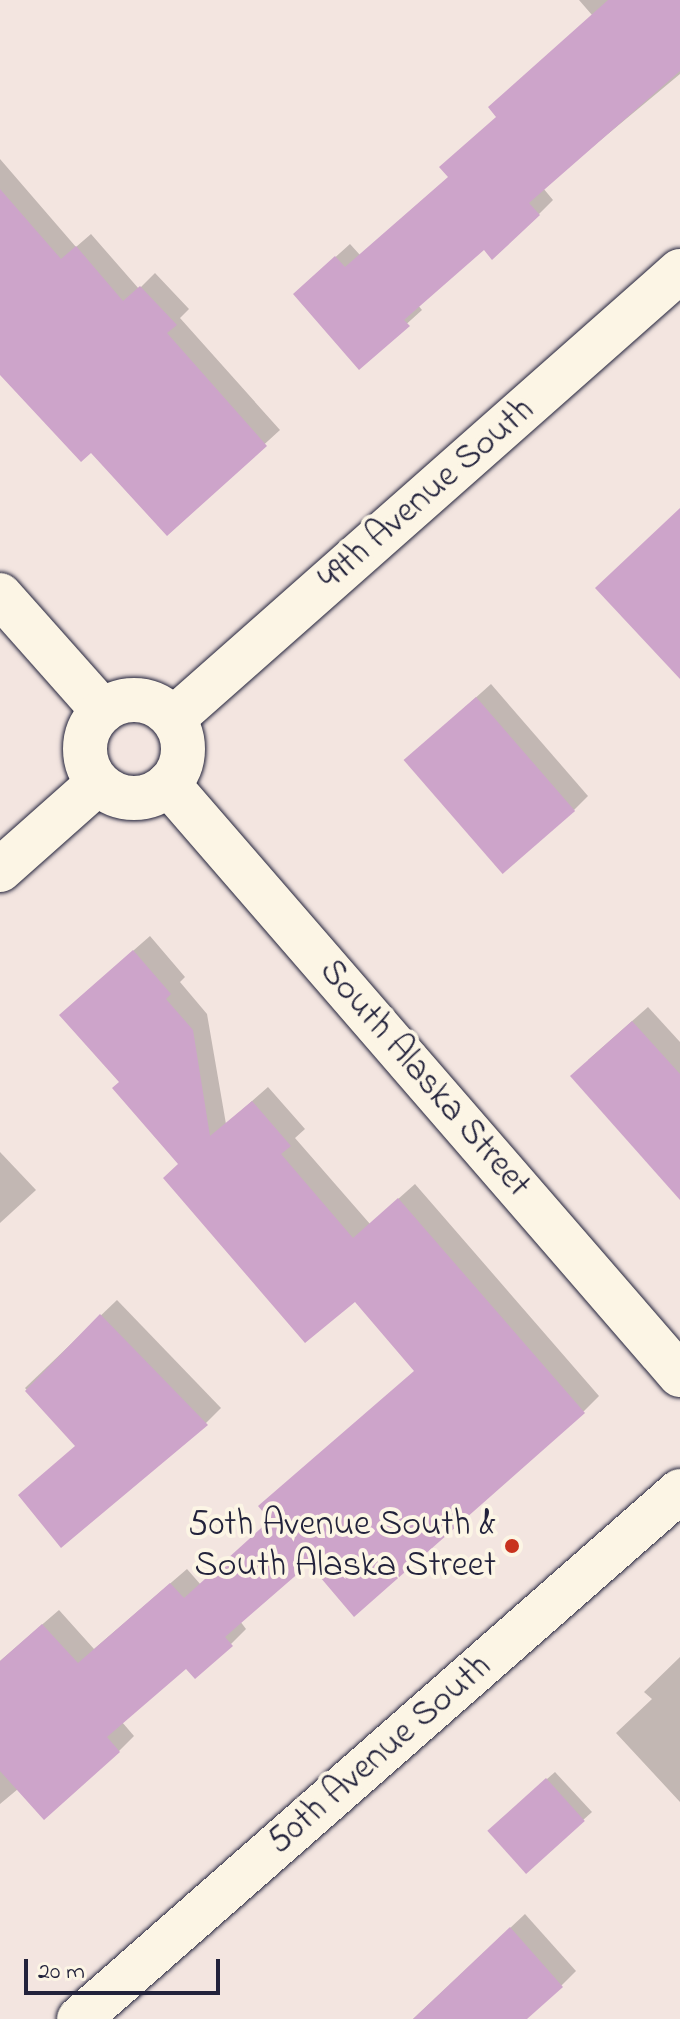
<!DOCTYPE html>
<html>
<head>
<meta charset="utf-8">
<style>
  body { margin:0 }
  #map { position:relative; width:680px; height:2019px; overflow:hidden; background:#f3e5e0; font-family:"Indie Flower",sans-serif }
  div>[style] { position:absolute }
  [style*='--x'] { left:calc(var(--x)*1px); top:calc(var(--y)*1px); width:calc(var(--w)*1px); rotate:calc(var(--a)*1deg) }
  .shadow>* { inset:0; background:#0003 }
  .building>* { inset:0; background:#cda4ca; transform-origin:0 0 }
  .roads { filter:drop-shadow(0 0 2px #22223b) drop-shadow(0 0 2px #22223b) }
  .street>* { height:44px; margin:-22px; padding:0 22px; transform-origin:22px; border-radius:22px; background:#fcf5e5 }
  .street>.ring { margin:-22px; padding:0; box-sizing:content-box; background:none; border:44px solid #fcf5e5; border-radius:50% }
  .secondary>* { height:44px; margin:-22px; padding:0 22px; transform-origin:22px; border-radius:22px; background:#fcf5e5 }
  .dots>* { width:22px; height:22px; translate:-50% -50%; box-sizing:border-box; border:4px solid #fcf5e5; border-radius:50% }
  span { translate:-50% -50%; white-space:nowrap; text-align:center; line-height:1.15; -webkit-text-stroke:8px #fcf5e5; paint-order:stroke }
  .street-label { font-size:36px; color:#22223b }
  .poi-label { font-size:36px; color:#22223b }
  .right { translate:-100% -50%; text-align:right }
  .scale { position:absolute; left:24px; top:1959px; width:196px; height:36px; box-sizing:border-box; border:4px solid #22223b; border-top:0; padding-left:10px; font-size:24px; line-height:28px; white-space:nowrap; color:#22223b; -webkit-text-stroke:6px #fcf5e5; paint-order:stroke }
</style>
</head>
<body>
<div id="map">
  <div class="shadow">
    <div style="clip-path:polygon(579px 0,680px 0,680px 74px,543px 188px,553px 200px,539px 214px,484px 248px,418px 305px,422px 310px,359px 367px,310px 280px,350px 244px,360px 255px,450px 176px,592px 15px)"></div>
    <div style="clip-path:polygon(0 159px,76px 247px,91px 234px,139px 289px,155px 273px,189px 309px,180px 318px,280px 430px,167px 533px,91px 450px,0 372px)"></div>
    <div style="clip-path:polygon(491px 684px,588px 796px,574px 810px,406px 760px)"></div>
    <div style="clip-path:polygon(150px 936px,185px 977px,180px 982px,207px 1014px,226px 1124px,268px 1087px,305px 1129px,295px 1138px,370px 1224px,415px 1184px,599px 1396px,584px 1411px,309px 1561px,240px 1621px,246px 1629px,231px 1644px,186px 1666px,122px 1722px,134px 1736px,119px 1751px,18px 1789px,0 1804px,0 1661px,59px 1610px,94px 1649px,187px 1569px,201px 1585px,272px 1519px,416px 1370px,355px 1299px,180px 1163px,121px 1082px,77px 1000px)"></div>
    <div style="clip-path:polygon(648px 1007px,680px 1042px,680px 1197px,588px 1060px)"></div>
    <div style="clip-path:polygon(0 1152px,36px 1190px,0 1223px)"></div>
    <div style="clip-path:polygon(117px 1300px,221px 1408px,206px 1423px,77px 1445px,25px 1388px)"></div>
    <div style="clip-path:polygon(680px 1657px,680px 1802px,616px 1733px,652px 1699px,644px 1692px)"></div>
    <div style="clip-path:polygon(555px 1772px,592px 1812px,526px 1871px,498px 1822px)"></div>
    <div style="clip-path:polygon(525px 1914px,576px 1971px,562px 1985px,525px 2019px,413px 2019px)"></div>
  </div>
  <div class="building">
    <div style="clip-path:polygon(608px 0,680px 0,680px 71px,529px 203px,540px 215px,492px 260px,484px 250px,404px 320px,410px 326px,359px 370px,293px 294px,335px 256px,345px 267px,448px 177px,439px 167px,496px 117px,488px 107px)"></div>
    <div style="clip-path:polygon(0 189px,61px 259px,76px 246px,123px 301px,140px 286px,177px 325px,167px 333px,267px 446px,167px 536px,91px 453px,81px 462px,0 375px)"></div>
    <div style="clip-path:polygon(680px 508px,680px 679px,595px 588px)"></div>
    <div style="left:476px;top:697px;width:151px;height:96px;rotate:49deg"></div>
    <div style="clip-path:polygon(133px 950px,171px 994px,166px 999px,193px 1030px,210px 1136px,252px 1101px,291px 1146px,281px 1154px,353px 1238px,398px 1198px,585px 1413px,354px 1617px,309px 1564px,225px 1637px,233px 1646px,195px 1679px,186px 1669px,107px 1737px,120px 1752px,44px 1820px,0 1771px,0 1661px,42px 1624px,78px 1663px,170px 1583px,184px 1598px,270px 1520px,258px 1506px,414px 1371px,355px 1302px,305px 1343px,163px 1178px,178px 1164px,112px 1088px,119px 1082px,59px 1015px)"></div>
    <div style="clip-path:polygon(632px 1021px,680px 1074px,680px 1200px,570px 1076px)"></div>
    <div style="clip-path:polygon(100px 1314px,208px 1425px,61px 1548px,18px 1495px,75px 1446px,25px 1391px)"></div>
    <div style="left:546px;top:1778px;width:58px;height:79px;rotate:48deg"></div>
    <div style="clip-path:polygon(510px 1927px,563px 1987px,527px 2019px,413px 2019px)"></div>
  </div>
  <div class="roads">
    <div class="street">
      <div style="--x:0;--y:595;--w:155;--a:48.4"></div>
      <div class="ring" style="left:85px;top:700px;width:54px;height:54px"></div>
      <div style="--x:174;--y:718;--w:675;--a:-41.46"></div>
      <div style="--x:168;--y:784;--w:782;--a:49.1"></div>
      <div style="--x:0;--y:870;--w:131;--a:-41.6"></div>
    </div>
    <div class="secondary">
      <div style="--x:79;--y:2019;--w:800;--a:-41.3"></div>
    </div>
  </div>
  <div class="dots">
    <div style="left:512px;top:1546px;background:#c8321e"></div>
  </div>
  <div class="street-label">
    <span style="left:427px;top:495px;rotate:-41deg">49th Avenue South</span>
    <span style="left:424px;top:1079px;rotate:49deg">South Alaska Street</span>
    <span style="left:380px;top:1755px;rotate:-41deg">50th Avenue South</span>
  </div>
  <div class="poi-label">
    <span class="right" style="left:496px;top:1546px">50th Avenue South &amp;<br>South Alaska Street</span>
  </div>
  <div class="scale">20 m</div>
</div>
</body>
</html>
